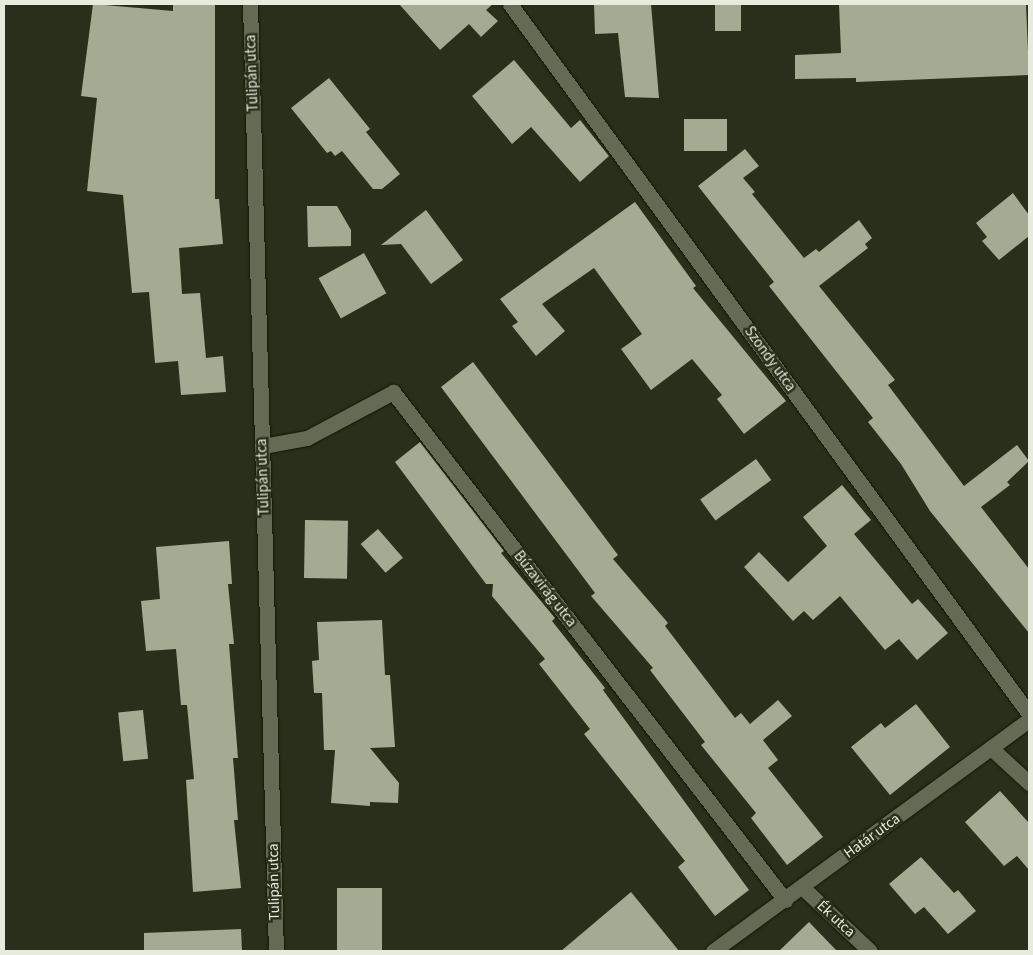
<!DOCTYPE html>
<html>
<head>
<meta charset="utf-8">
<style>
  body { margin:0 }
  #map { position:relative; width:1033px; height:955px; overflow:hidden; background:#292f1a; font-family:"Source Sans 3",sans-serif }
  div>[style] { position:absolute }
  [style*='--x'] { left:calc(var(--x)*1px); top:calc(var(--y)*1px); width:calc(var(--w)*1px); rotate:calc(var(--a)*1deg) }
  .building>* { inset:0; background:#a4ab92; transform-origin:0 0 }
  .roads { filter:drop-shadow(0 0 1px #121704) drop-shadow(0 0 1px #121704) }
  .minor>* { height:15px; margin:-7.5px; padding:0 7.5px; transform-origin:7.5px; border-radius:7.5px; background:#646b54 }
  span { translate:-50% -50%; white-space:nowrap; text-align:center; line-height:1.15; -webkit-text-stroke:5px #292f1a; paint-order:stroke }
  .street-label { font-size:15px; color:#e7ebde }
  .frame { position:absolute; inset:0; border:5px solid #e7ebde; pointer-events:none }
</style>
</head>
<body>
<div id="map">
  <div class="building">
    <div style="clip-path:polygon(93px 4px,173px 11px,173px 4px,215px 4px,215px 199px,219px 199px,223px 244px,179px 248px,182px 294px,200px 293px,206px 358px,223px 356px,226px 392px,181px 395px,178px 361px,155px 363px,149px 292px,132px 293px,123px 195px,87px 191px,97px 98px,81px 96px)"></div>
    <div style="clip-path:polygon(399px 4px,493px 4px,486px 10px,498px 21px,481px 37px,469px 24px,440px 50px)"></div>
    <div style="clip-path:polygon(594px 4px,651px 4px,659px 98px,625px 97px,618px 33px,595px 34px)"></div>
    <div style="left:715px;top:4px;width:26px;height:27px"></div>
    <div style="clip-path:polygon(839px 4px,1026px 4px,1029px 75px,856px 82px,856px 78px,795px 79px,795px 55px,841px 53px)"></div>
    <div style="clip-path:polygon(514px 60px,571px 128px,580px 120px,609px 156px,580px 182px,531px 127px,512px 144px,472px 96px)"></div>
    <div style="clip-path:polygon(329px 78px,370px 129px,366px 132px,400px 174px,382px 189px,373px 189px,342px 151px,335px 156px,331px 151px,327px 153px,291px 108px)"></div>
    <div style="left:727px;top:119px;width:32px;height:43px;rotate:90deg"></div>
    <div style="clip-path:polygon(745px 149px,759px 166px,743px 178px,755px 192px,752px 194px,804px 258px,816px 249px,819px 252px,859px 220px,872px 238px,865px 244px,868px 248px,819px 286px,895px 380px,888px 385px,964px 486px,1017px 445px,1029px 461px,1007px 482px,1010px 485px,981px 507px,1029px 569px,1029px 633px,930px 511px,901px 464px,868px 422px,873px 418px,769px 286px,774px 282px,698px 186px)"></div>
    <div style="clip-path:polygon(1013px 193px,1029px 215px,1029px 236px,999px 260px,982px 241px,987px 237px,976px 223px)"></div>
    <div style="clip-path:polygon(635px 202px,696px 286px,693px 288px,786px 401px,744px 434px,717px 399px,722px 395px,692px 359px,651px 390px,621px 349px,642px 334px,594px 268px,542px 304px,565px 331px,536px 356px,512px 326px,518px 322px,500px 299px)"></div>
    <div style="clip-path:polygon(307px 206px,337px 206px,351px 230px,351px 246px,308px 247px)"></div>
    <div style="clip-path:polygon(426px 210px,463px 260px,431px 284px,401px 244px,381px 245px)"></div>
    <div style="left:364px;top:253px;width:46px;height:52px;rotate:61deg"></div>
    <div style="clip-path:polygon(473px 362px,618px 555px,613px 559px,668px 623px,665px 626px,735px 718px,741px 713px,750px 724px,778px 700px,792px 716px,763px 740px,778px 760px,768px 768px,823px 837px,787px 865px,751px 818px,756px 813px,701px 745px,705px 742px,650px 670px,653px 668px,591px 596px,595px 593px,441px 387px)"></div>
    <div style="clip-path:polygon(420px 442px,504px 551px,501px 553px,555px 618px,552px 621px,605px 688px,603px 690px,749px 890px,715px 916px,678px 867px,685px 861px,584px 734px,590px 729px,539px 664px,545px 659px,492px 596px,493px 584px,486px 584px,395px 462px)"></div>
    <div style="left:756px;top:459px;width:26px;height:69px;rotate:54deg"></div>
    <div style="clip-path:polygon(842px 485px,871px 520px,854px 534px,912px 604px,918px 599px,948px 633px,917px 660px,899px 639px,885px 650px,840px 596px,813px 620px,804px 611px,793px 621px,744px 567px,759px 552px,788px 582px,827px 546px,803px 517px)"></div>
    <div style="left:305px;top:520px;width:43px;height:58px;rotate:1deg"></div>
    <div style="left:378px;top:529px;width:38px;height:23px;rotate:49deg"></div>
    <div style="clip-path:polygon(229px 541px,232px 584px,228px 584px,234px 644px,229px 644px,238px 758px,233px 758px,238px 820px,234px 820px,241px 888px,193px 892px,186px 780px,194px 779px,187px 705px,181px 705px,176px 649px,146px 651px,141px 601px,160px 599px,156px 547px)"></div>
    <div style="clip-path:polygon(382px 620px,385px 675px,390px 675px,395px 747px,370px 748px,399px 783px,398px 803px,370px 802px,370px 806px,331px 803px,335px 750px,324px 750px,322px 693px,314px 693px,312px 661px,319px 660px,317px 622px)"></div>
    <div style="clip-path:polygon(916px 704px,950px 747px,890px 795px,851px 747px,881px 723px,885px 728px)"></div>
    <div style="left:143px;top:710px;width:49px;height:25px;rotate:84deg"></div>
    <div style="clip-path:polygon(1000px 791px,1029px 823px,1029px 870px,1017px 856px,1004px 866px,965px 822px)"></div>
    <div style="clip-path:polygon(921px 857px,954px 893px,958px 890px,976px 911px,948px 934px,924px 907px,915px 914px,889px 884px)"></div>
    <div style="left:337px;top:888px;width:45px;height:63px"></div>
    <div style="clip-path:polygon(631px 892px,679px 951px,561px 951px)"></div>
    <div style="clip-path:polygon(809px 922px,837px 951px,779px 951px)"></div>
    <div style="clip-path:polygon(241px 929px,242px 951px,144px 951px,144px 933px)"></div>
  </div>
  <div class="roads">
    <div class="minor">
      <div style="--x:250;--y:4;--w:947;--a:88.43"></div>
      <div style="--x:510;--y:4;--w:879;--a:53.83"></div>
      <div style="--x:263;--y:446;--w:45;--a:-10.3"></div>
      <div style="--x:307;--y:438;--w:98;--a:-28.1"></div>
      <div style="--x:393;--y:392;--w:642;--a:52.34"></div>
      <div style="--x:991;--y:748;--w:52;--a:42.6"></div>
      <div style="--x:802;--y:887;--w:93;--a:43.3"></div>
      <div style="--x:713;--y:951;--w:391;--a:-36.2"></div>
    </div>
  </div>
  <div class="street-label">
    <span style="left:252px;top:73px;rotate:-92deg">Tulipán utca</span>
    <span style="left:770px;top:359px;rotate:54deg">Szondy utca</span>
    <span style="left:263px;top:477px;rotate:-92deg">Tulipán utca</span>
    <span style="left:545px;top:589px;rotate:52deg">Búzavirág utca</span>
    <span style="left:872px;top:836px;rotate:-36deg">Határ utca</span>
    <span style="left:274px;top:882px;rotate:-91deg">Tulipán utca</span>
    <span style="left:836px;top:919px;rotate:43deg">Ék utca</span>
  </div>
  <div class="frame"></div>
</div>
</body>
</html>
